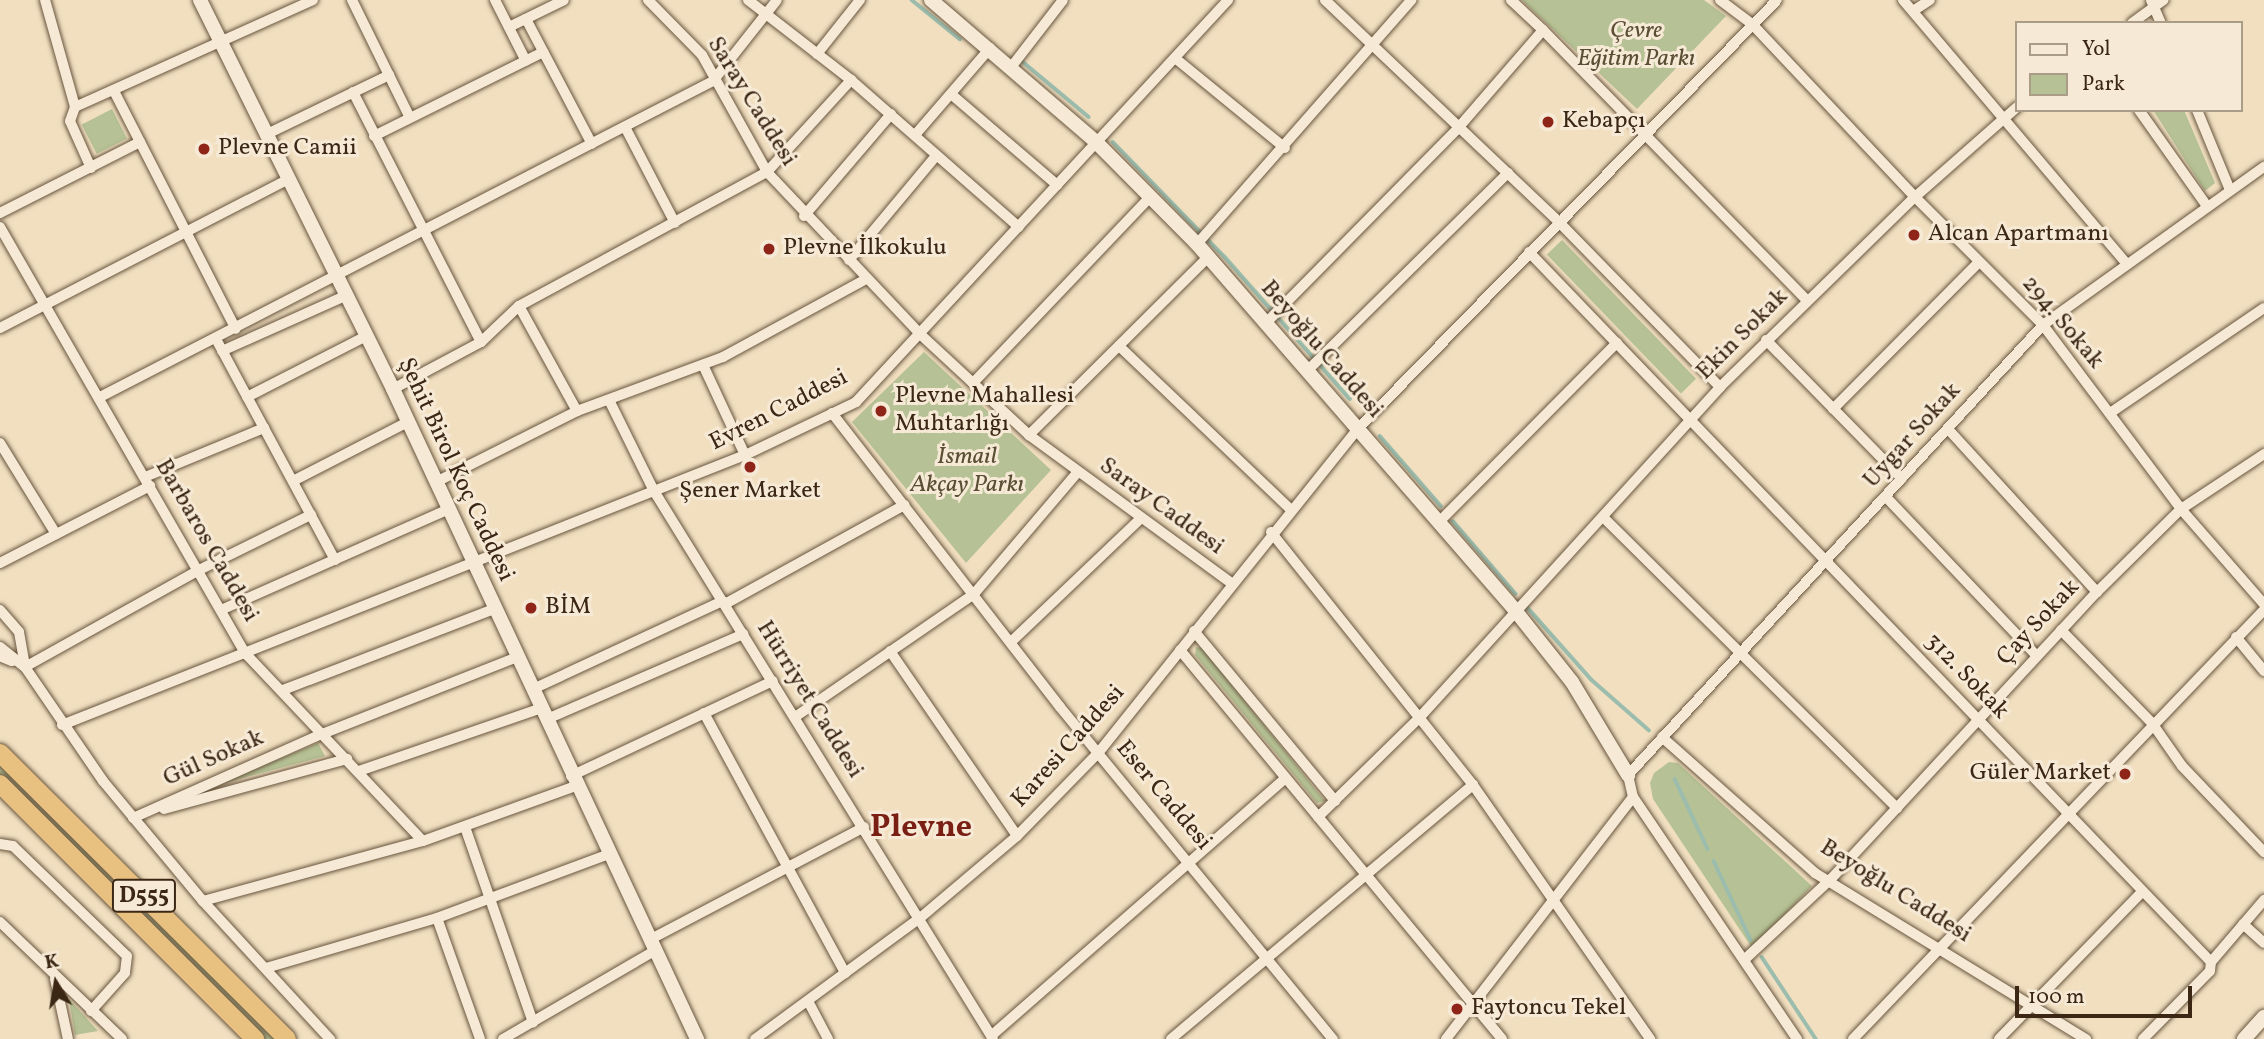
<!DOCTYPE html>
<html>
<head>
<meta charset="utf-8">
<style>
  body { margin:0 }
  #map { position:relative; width:2264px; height:1039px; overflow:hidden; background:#f1dfc0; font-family:Vollkorn,serif }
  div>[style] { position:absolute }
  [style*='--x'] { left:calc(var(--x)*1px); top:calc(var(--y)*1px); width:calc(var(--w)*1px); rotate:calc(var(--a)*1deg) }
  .green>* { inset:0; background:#b6c295; transform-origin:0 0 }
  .stream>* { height:3.5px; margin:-1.75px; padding:0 1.75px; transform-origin:1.75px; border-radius:1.75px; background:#9cbdad }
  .roads { filter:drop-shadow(0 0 2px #68553e) drop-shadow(0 0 2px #68553e) }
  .street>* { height:10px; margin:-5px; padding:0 5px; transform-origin:5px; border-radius:5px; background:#f6ead6 }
  .secondary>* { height:14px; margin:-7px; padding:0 7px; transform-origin:7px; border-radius:7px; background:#f6ead6 }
  .highway>* { height:18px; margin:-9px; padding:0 9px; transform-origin:9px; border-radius:9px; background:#e8c080 }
  .dots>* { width:19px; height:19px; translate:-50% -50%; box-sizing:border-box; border:4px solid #f6ead6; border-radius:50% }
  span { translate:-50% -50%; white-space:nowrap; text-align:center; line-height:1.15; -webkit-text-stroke:6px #f6ead6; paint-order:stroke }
  .shield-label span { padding:2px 5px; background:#f6ead6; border:2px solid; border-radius:5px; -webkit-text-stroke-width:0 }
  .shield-label { font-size:23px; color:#3b2713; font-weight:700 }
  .park-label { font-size:24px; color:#5a4e34; font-style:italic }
  .street-label { font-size:24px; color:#3b2713 }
  .poi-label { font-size:24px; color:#3b2713 }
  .left { translate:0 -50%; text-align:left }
  .right { translate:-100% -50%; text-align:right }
  .district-label { font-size:32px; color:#7a1f14; font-weight:700 }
  .legend { position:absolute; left:2015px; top:21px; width:228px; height:91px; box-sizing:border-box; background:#f6ead6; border:2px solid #ab9c88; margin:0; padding:9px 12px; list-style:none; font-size:21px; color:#3b2713 }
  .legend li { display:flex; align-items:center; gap:14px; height:35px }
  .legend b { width:35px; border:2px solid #ab9c88 }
  .north { position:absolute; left:21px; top:948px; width:70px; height:70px; -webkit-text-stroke:5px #f6ead6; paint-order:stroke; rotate:349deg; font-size:19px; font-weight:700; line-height:28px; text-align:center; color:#3b2713 }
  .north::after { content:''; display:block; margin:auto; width:24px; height:32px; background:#3b2713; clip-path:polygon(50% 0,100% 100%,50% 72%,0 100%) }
  .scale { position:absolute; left:2015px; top:986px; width:177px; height:32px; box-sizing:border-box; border:4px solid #3b2713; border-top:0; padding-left:9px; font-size:21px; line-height:24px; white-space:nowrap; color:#3b2713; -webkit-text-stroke:5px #f6ead6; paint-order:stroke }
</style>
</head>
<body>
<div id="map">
  <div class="green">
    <div style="clip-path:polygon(1522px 0,1704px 0,1726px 16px,1637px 109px)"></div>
    <div style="left:112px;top:109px;width:33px;height:34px;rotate:63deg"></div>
    <div style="clip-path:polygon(2153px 110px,2184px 110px,2215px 183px,2205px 191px)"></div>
    <div style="left:1562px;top:240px;width:193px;height:21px;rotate:46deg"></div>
    <div style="clip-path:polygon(924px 352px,1051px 470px,966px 563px,852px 422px)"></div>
    <div style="clip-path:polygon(1196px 647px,1202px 648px,1325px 801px,1317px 803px,1195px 655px)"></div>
    <div style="clip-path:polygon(318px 743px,325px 756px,213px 786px)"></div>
    <div style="left:0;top:762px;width:392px;height:10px;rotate:45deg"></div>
    <div style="clip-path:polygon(1669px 762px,1678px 763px,1812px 886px,1752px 948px,1653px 799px,1650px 783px,1654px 773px)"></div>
    <div style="clip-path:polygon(69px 999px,98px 1031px,75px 1035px)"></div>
  </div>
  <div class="stream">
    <div style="--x:912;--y:0;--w:62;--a:39.1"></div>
    <div style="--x:1022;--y:61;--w:87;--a:39.9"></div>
    <div style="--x:1113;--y:142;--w:161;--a:45.8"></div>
    <div style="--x:1225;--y:257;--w:189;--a:48.6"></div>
    <div style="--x:1380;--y:436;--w:93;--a:48.9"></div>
    <div style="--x:1453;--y:521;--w:96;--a:49.2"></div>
    <div style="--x:1528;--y:608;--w:96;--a:48.4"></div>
    <div style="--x:1592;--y:680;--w:76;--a:41.3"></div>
    <div style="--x:1675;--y:779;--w:77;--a:64.8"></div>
    <div style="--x:1714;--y:861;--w:87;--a:64.9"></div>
    <div style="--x:1762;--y:957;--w:98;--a:56.6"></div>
  </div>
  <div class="roads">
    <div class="street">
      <div style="--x:45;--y:0;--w:111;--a:74.3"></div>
      <div style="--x:352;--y:0;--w:131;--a:63.8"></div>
      <div style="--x:495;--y:0;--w:68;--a:63.1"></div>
      <div style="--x:648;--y:0;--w:77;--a:45.5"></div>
      <div style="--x:702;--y:55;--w:134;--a:60.9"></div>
      <div style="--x:767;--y:172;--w:223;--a:46.6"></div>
      <div style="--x:920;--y:334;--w:149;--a:42.8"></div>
      <div style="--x:1029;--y:435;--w:250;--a:36.2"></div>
      <div style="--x:748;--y:0;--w:130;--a:37.8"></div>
      <div style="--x:851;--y:80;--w:223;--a:41.2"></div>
      <div style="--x:1325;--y:0;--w:321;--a:43.5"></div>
      <div style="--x:1558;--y:221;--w:232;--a:45.7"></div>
      <div style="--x:1511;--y:0;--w:44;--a:43.2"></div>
      <div style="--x:1720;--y:0;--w:40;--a:37"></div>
      <div style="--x:1752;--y:24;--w:238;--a:46.7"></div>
      <div style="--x:1915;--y:197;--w:181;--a:45"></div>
      <div style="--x:2043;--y:325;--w:230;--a:53.1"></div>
      <div style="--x:2181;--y:509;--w:126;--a:48.9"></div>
      <div style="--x:1903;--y:0;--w:345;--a:49.7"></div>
      <div style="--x:2151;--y:0;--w:25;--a:67"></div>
      <div style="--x:1913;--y:11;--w:20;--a:-33"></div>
      <div style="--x:526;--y:19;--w:141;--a:62.2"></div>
      <div style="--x:2132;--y:23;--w:39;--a:-36"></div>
      <div style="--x:509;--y:27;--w:61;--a:-26.1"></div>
      <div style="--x:817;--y:54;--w:69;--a:-51.5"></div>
      <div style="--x:1175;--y:58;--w:142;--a:39.3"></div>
      <div style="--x:1012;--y:66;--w:83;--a:-52.3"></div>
      <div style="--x:114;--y:91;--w:267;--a:62.9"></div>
      <div style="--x:353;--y:92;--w:281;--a:62.9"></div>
      <div style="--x:951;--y:94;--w:140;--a:40.6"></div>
      <div style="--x:2139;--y:110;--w:118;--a:54.7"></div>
      <div style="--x:2197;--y:110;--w:87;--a:67.6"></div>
      <div style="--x:625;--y:127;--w:108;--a:62.5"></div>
      <div style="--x:265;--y:135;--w:138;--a:-25.8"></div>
      <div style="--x:915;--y:135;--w:115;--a:-49.2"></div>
      <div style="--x:374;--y:136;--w:189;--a:-26.4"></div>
      <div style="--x:91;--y:168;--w:51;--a:-114.1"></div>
      <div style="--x:70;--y:121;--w:15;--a:-70"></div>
      <div style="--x:75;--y:107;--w:261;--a:-24.2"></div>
      <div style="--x:0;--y:213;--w:157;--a:-26.9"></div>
      <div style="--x:804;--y:216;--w:134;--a:-49.5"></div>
      <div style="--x:0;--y:227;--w:493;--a:60.1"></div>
      <div style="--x:246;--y:654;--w:257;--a:46.6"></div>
      <div style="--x:1197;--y:244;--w:325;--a:-48.7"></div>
      <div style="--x:1529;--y:252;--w:984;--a:46.15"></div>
      <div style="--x:849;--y:260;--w:136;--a:-50.1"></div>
      <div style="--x:519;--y:306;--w:120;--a:61.1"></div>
      <div style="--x:1266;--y:323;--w:275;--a:-45.4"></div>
      <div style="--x:1459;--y:127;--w:128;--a:-49.1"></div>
      <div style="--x:1543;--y:30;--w:378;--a:45.7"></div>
      <div style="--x:0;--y:328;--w:323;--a:-27.3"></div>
      <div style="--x:216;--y:339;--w:251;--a:61.7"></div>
      <div style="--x:1766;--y:340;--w:194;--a:45.6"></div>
      <div style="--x:1119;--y:346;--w:236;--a:43.6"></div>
      <div style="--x:222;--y:351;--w:135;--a:-24.1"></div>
      <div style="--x:703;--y:365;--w:99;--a:65"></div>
      <div style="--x:1308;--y:370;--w:281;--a:-44.6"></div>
      <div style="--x:973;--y:383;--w:258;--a:-46.4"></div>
      <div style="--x:393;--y:389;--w:100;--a:-28.1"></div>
      <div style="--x:481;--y:342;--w:52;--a:-43.5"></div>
      <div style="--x:519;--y:306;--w:282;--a:-28.4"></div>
      <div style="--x:767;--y:172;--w:125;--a:-47.6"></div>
      <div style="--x:100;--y:397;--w:690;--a:-27.27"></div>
      <div style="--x:713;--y:81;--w:103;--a:-51.7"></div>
      <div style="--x:247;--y:397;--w:134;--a:-27.1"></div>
      <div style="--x:610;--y:402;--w:99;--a:63.7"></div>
      <div style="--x:654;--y:491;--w:644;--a:58.26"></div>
      <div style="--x:1833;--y:409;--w:207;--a:-45.2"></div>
      <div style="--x:832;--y:413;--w:372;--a:52.2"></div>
      <div style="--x:1060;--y:707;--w:430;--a:50.6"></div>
      <div style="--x:2110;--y:413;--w:186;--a:-34.3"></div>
      <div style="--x:1948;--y:429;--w:221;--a:47.6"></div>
      <div style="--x:1029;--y:435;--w:252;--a:-44.8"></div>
      <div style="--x:0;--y:443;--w:107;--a:58.4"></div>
      <div style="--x:145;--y:477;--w:129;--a:-22.4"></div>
      <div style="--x:293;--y:481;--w:129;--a:-27.2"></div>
      <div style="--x:436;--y:482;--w:158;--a:-26.7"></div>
      <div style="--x:577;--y:411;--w:156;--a:-20.3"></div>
      <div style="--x:723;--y:357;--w:163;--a:-28.6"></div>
      <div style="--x:1886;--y:497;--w:219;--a:46.5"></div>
      <div style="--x:1603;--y:517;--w:414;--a:44.7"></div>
      <div style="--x:1440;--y:521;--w:251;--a:-45.2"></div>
      <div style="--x:1271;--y:532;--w:324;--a:51.4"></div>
      <div style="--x:1473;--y:785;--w:310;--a:55.1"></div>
      <div style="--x:0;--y:563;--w:169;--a:-27.2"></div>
      <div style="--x:725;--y:604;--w:205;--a:-28.9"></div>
      <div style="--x:0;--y:610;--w:29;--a:49"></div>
      <div style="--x:19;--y:632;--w:36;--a:80"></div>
      <div style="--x:221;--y:610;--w:249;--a:-23.9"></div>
      <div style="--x:2061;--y:630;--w:130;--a:45.6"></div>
      <div style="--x:2152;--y:723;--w:52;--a:55.1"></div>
      <div style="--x:2182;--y:766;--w:119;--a:46.4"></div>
      <div style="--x:1194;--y:631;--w:221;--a:50.3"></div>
      <div style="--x:2236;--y:637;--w:44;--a:50.5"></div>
      <div style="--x:1011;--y:642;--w:180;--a:-43.6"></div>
      <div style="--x:0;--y:647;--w:32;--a:39"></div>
      <div style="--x:25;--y:667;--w:138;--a:55.6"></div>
      <div style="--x:103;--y:781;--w:156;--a:50.2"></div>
      <div style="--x:203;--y:901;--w:188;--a:47.4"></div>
      <div style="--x:1180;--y:650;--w:505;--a:50.38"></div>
      <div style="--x:890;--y:651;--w:224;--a:55.5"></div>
      <div style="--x:25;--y:667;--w:199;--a:-29.1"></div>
      <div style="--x:199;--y:570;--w:125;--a:-26.2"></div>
      <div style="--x:533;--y:689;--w:209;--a:-24.9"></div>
      <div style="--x:283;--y:690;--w:226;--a:-21"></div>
      <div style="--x:704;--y:713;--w:296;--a:61.5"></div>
      <div style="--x:795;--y:717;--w:217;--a:-34.5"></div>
      <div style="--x:974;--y:594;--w:160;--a:-49.6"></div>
      <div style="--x:547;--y:719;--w:214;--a:-23.4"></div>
      <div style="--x:62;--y:725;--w:734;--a:-21.57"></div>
      <div style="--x:745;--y:455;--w:123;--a:-25.5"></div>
      <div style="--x:856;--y:402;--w:548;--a:-47.22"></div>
      <div style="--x:1662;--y:737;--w:205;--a:41.6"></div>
      <div style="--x:1815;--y:873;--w:318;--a:31.5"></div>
      <div style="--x:359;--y:771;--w:194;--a:-19"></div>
      <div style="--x:571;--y:776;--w:223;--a:-25.2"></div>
      <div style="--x:164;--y:809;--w:190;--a:-15.3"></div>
      <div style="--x:1318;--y:817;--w:144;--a:-44.4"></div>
      <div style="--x:1421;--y:716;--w:445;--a:-47.7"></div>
      <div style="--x:1720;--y:387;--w:272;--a:-44.3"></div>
      <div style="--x:1915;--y:197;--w:136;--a:-41.4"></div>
      <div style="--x:133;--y:818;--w:207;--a:-24"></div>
      <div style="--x:322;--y:734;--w:210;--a:-21.5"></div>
      <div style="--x:465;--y:827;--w:207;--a:70.8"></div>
      <div style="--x:0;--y:844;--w:13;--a:9"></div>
      <div style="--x:13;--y:846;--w:158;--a:44"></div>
      <div style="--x:127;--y:956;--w:17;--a:97"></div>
      <div style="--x:125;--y:973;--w:51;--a:131.8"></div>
      <div style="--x:203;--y:901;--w:228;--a:-15.3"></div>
      <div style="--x:423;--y:841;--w:163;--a:-19.8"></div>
      <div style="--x:437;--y:918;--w:128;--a:70.4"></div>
      <div style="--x:0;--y:922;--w:169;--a:43.8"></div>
      <div style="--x:2243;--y:924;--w:28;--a:42"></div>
      <div style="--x:649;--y:940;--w:243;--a:-27.7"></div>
      <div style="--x:1744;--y:960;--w:119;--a:-43"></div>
      <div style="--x:1831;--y:879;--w:391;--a:-47.2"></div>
      <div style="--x:2097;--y:592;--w:118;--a:-44.7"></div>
      <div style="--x:2181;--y:509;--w:100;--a:-33.5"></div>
      <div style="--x:2211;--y:962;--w:82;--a:-49.5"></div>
      <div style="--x:266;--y:968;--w:178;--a:-16.3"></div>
      <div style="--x:437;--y:918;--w:184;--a:-20.4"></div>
      <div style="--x:55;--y:979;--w:61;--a:77.8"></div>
      <div style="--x:808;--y:1001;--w:43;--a:62.2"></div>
      <div style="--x:991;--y:1036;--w:390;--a:-41.2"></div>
      <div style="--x:503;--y:1039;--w:175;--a:-30.2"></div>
      <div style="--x:755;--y:1039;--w:205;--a:-36.3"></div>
      <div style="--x:920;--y:918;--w:127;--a:-40.2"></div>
      <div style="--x:1017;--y:836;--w:117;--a:-45.7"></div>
      <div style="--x:1099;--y:752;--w:415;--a:-51.3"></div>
      <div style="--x:1359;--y:428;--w:598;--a:-45.68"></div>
      <div style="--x:1171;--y:1039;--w:395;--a:-40.1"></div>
      <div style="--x:1446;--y:1039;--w:306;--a:-52.3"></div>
      <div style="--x:1797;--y:1039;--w:292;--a:-124.1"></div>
      <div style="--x:1633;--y:797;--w:23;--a:-103"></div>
      <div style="--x:1628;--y:775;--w:612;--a:-47.32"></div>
      <div style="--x:2043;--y:325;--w:272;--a:-35.6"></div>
      <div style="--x:1853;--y:1039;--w:594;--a:-46.23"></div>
      <div style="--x:1999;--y:1039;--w:206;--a:-45.8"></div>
      <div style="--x:2143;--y:1039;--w:95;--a:-45.4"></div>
      <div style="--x:2210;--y:971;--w:9;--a:-84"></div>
    </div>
    <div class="secondary">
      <div style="--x:200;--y:0;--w:434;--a:63.6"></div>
      <div style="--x:393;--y:389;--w:718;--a:64.93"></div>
      <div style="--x:931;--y:0;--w:219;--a:40.7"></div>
      <div style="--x:1097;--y:143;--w:142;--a:45.3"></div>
      <div style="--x:1197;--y:244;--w:483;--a:49"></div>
      <div style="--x:1514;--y:609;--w:93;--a:51.5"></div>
      <div style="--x:1572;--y:682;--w:109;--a:58.9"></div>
      <div style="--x:0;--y:654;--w:13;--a:23"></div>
      <div style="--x:2244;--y:1039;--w:30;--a:-48"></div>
    </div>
    <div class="highway">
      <div style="--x:0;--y:753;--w:405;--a:44.9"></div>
      <div style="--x:0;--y:784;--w:361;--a:45"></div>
    </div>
  </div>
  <div class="dots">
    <div style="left:1548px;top:122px;background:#8f2418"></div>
    <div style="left:204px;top:149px;background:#8f2418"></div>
    <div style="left:1914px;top:235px;background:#8f2418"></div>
    <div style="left:769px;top:249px;background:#8f2418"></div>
    <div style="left:881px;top:411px;background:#8f2418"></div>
    <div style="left:750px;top:467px;background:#8f2418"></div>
    <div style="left:531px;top:608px;background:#8f2418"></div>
    <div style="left:2125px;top:774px;background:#8f2418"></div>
    <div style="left:1457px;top:1009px;background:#8f2418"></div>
  </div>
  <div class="shield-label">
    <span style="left:144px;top:896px">D555</span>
  </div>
  <div class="park-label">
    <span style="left:1636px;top:46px">Çevre<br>Eğitim Parkı</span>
    <span style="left:967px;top:472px">İsmail<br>Akçay Parkı</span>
  </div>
  <div class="street-label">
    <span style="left:751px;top:102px;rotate:58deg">Saray Caddesi</span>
    <span style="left:2062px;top:323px;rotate:50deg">294. Sokak</span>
    <span style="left:1743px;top:335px;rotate:-45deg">Ekin Sokak</span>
    <span style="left:1321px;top:350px;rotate:49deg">Beyoğlu Caddesi</span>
    <span style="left:779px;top:411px;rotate:-27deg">Evren Caddesi</span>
    <span style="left:1913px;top:436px;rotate:-48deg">Uygar Sokak</span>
    <span style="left:455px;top:470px;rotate:65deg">Şehit Birol Koç Caddesi</span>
    <span style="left:1161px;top:507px;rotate:36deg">Saray Caddesi</span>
    <span style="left:206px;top:541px;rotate:60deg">Barbaros Caddesi</span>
    <span style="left:2039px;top:623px;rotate:-47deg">Çay Sokak</span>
    <span style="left:1966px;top:677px;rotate:46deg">312. Sokak</span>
    <span style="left:809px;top:700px;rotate:58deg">Hürriyet Caddesi</span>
    <span style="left:1069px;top:747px;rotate:-48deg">Karesi Caddesi</span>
    <span style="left:214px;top:759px;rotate:-24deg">Gül Sokak</span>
    <span style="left:1163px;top:796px;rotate:50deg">Eser Caddesi</span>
    <span style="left:1895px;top:892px;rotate:32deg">Beyoğlu Caddesi</span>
  </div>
  <div class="poi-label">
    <span class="left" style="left:1562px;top:122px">Kebapçı</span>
    <span class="left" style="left:218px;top:149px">Plevne Camii</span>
    <span class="left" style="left:1928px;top:235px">Alcan Apartmanı</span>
    <span class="left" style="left:783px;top:249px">Plevne İlkokulu</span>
    <span class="left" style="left:895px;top:411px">Plevne Mahallesi<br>Muhtarlığı</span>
    <span style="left:750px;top:492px">Şener Market</span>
    <span class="left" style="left:545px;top:608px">BİM</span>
    <span class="right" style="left:2111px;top:774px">Güler Market</span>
    <span class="left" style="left:1471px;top:1009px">Faytoncu Tekel</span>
  </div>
  <div class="district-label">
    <span style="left:921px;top:828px">Plevne</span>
  </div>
  <ul class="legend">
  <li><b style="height:9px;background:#f6ead6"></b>Yol</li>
  <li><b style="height:19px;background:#b6c295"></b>Park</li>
  </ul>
  <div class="north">K</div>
  <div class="scale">100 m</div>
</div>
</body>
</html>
